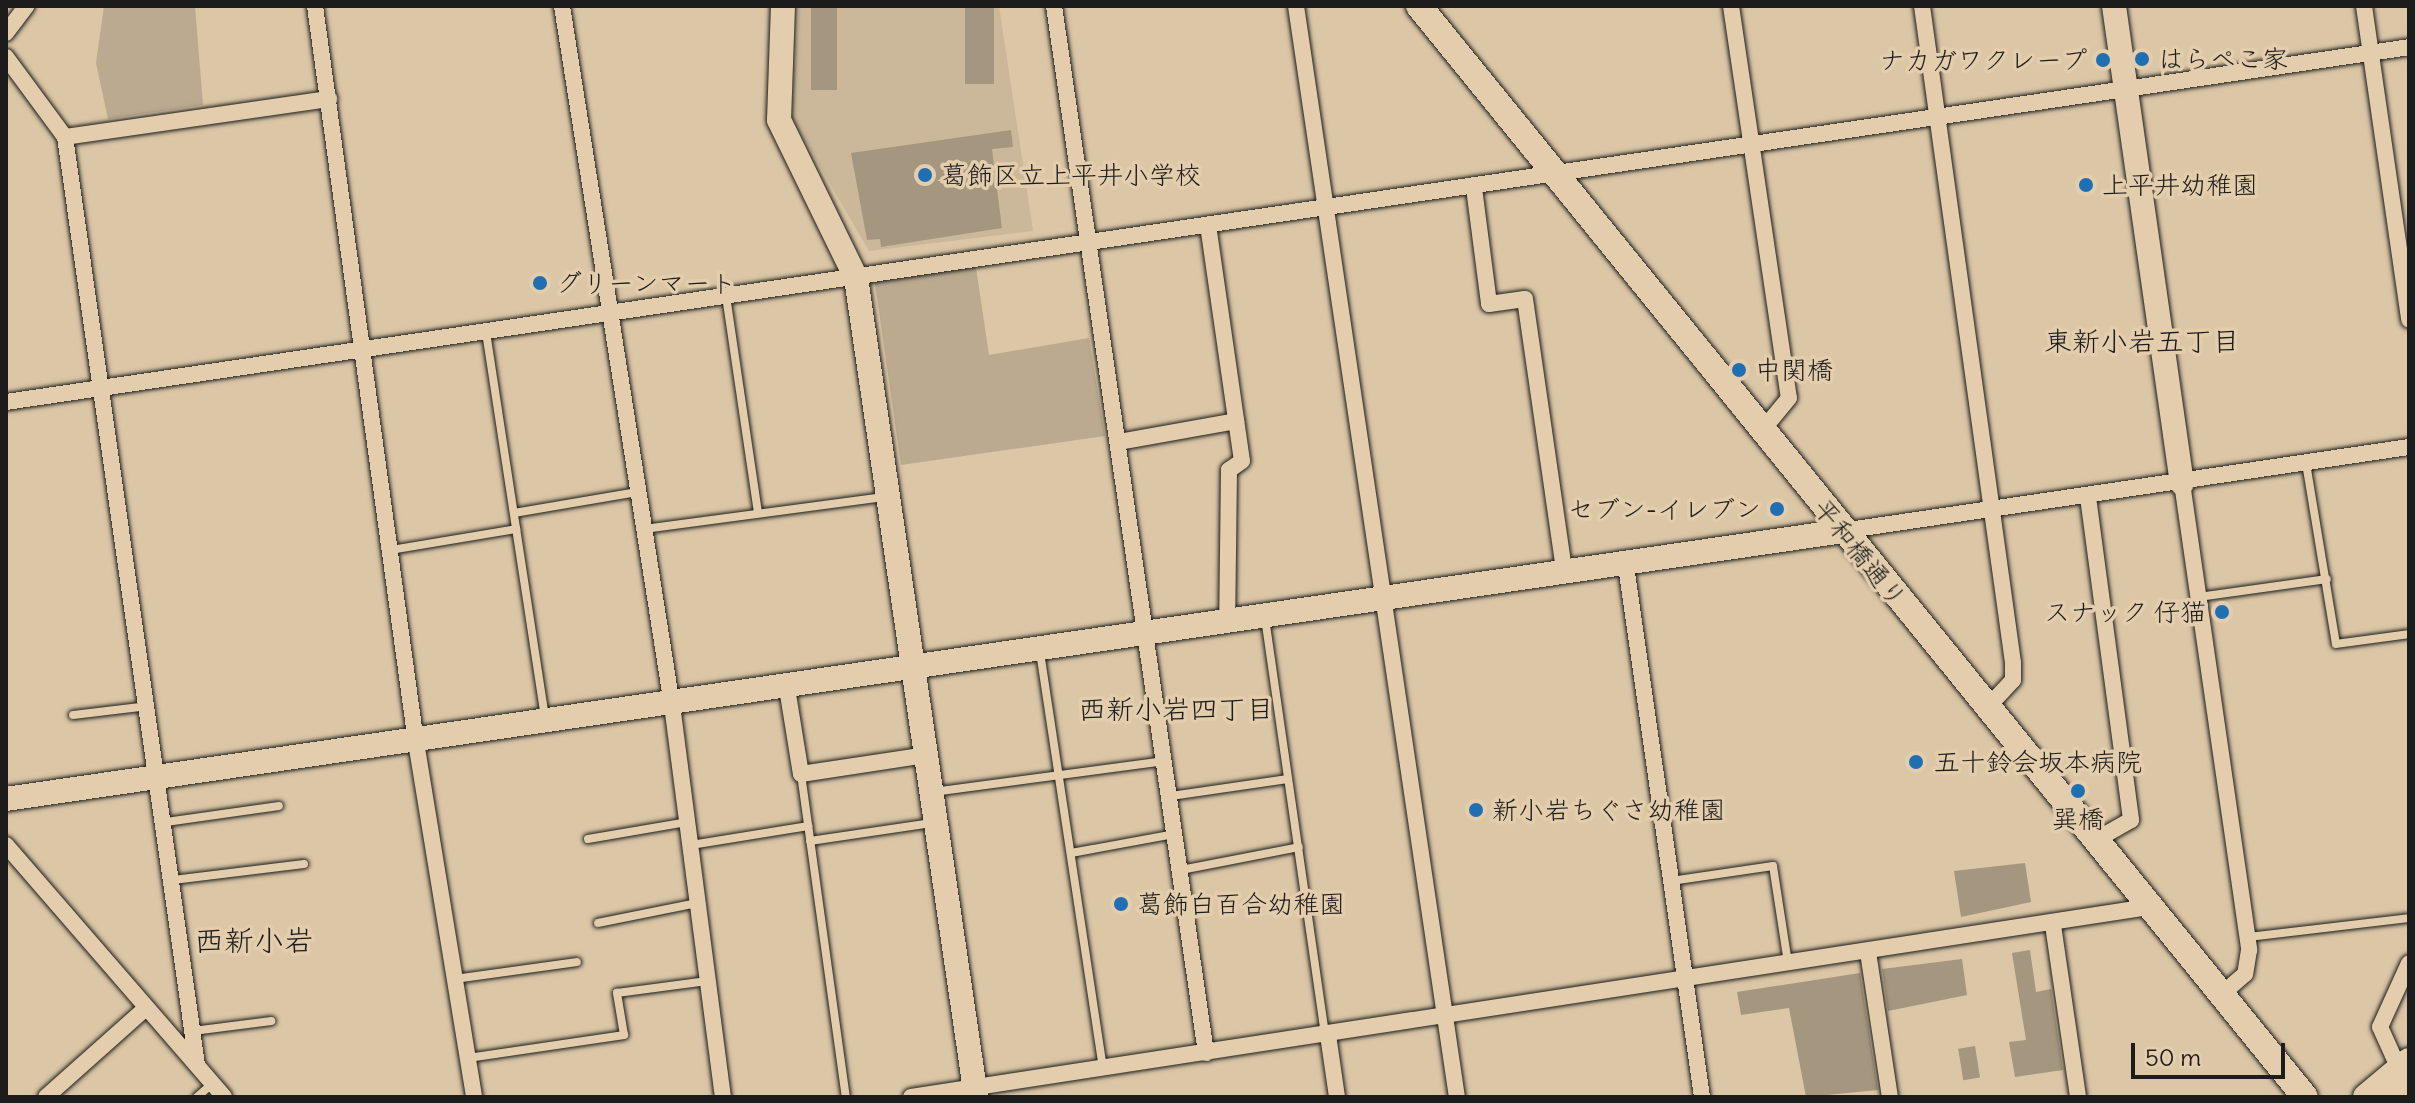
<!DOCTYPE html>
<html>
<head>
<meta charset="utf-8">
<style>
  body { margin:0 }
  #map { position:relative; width:2415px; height:1103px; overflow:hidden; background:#dbc6a6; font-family:Delius,"Klee One",sans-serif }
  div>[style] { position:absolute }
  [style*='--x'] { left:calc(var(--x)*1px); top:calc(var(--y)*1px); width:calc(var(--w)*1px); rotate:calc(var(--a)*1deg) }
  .built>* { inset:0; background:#cbb89a }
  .green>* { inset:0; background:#bbaa8f }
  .building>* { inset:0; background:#a5967f; transform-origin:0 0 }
  .roads { filter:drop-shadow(0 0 2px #1c1c1c) drop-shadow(0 0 2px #1c1c1c) }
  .lane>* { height:8px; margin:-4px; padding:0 4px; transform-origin:4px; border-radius:4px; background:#e3cdac }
  .street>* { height:16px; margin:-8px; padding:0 8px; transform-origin:8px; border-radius:8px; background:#e3cdac }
  .secondary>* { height:24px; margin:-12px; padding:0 12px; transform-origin:12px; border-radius:12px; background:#e3cdac }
  .primary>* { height:26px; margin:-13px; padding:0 13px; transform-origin:13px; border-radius:13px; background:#e3cdac }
  .dots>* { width:22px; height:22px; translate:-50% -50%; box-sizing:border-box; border:4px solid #e3cdac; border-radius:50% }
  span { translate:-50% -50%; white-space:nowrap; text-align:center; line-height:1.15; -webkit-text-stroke:7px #e3cdac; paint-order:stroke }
  .poi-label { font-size:26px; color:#1c1c1c }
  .left { translate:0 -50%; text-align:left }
  .right { translate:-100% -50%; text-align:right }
  .street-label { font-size:26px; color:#1c1c1c }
  .neighbourhood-label { font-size:28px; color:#1c1c1c }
  .quarter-label { font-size:30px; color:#1c1c1c }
  .frame { position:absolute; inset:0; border:8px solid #1c1c1c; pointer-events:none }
  .scale { position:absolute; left:2131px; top:1043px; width:154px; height:36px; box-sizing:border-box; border:4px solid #1c1c1c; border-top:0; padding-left:10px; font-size:24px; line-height:28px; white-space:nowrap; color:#1c1c1c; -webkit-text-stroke:6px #e3cdac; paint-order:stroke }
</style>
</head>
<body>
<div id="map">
  <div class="built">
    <div style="clip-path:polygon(799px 6px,999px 6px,1033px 231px,869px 251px,792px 118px)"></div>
  </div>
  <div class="green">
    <div style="clip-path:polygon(104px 6px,195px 6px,203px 105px,108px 119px,96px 63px)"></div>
    <div style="clip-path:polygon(975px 261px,989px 355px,1089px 338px,1105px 436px,901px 465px,874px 277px)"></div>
  </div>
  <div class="building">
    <div style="left:811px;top:6px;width:26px;height:84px"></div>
    <div style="left:965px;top:6px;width:29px;height:78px"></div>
    <div style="clip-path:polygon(1011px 130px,1013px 147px,992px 149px,1002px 228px,881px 247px,880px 239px,867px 240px,851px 153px)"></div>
    <div style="clip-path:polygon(2025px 863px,2031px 902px,1961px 917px,1954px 871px)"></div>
    <div style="clip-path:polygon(2030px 950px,2036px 992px,2051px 989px,2063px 1070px,2015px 1077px,2009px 1042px,2026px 1040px,2012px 953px)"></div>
    <div style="clip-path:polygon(1962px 959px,1967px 995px,1888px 1011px,1882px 969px)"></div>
    <div style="clip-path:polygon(1860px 973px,1878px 1090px,1806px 1097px,1789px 1008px,1741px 1015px,1737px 992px)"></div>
    <div style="left:1975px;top:1046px;width:32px;height:17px;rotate:81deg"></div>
  </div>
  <div class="roads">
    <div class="lane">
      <div style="--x:726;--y:296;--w:219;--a:81.6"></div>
      <div style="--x:486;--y:332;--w:390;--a:81.3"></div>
      <div style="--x:2306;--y:463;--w:183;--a:80.6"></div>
      <div style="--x:2336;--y:644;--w:74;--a:-7.8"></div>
      <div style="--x:514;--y:513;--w:125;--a:-9.7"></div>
      <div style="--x:644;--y:529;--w:242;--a:-7.6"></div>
      <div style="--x:391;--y:550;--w:127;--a:-9.5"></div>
      <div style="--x:2199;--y:597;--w:129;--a:-8"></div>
      <div style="--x:1265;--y:618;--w:420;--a:81.8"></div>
      <div style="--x:1040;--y:652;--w:421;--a:81.4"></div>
      <div style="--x:73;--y:715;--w:76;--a:-6.8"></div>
      <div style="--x:801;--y:774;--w:326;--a:82.1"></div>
      <div style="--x:933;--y:792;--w:234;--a:-7.6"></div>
      <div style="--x:1171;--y:796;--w:118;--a:-8.3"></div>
      <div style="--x:166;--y:822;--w:114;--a:-8.1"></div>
      <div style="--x:588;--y:839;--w:100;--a:-9.7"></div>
      <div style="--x:810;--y:841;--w:123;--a:-8.4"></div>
      <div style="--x:691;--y:845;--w:119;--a:-9.2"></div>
      <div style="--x:1071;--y:853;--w:106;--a:-10.4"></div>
      <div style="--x:1181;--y:870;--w:120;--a:-11"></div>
      <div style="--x:173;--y:880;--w:132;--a:-7"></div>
      <div style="--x:1671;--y:881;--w:103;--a:-8.4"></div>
      <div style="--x:1773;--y:866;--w:98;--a:81.2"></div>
      <div style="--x:598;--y:923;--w:101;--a:-11.4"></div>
      <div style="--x:2248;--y:937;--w:162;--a:-6.7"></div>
      <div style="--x:455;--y:979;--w:123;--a:-7.9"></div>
      <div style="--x:193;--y:1031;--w:79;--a:-7.3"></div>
      <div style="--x:468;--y:1058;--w:158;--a:-8.4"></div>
      <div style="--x:624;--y:1035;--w:43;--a:-99.5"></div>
      <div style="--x:617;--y:993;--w:91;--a:-7.6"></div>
      <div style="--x:197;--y:1097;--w:20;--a:-41"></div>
    </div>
    <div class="street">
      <div style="--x:315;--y:6;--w:743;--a:82.19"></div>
      <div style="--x:416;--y:742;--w:360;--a:80.7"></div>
      <div style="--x:562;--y:6;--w:708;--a:81.06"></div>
      <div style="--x:672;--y:705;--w:395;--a:82.6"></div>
      <div style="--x:1054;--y:6;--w:1058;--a:81.74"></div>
      <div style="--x:1296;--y:6;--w:1103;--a:81.61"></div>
      <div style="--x:1731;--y:6;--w:396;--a:81.6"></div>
      <div style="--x:1789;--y:398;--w:44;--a:129.5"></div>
      <div style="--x:1922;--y:6;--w:663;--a:82.11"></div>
      <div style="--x:2013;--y:663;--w:17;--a:90"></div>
      <div style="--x:2013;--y:680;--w:38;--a:133"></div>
      <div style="--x:2364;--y:6;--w:317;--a:81.8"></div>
      <div style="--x:6;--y:33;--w:34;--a:-53"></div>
      <div style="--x:6;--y:57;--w:99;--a:53.6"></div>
      <div style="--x:65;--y:137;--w:936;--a:81.9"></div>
      <div style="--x:65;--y:137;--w:267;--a:-8.2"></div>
      <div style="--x:1474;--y:188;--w:117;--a:82.6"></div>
      <div style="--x:1489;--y:304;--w:36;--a:-8"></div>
      <div style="--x:1525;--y:299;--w:279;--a:81.8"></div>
      <div style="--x:1208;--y:225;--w:238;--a:81.8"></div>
      <div style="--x:1242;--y:461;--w:16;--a:145"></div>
      <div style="--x:1229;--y:470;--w:154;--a:90.7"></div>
      <div style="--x:6;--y:402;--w:2429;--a:-8.4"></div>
      <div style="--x:1119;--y:442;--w:119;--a:-10.2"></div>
      <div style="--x:2182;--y:483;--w:472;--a:81.8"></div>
      <div style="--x:2249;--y:950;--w:24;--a:99"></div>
      <div style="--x:2245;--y:974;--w:30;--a:139"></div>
      <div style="--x:2088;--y:497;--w:326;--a:82.4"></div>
      <div style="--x:2131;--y:820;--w:43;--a:150.4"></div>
      <div style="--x:1842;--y:531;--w:573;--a:-8.43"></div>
      <div style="--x:1626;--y:566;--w:536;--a:81.85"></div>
      <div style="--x:787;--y:688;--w:87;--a:80.8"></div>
      <div style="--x:801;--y:774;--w:126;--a:-8.6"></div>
      <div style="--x:6;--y:845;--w:333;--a:49.1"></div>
      <div style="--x:2053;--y:925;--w:174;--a:81.7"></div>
      <div style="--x:1868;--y:952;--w:147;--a:81.4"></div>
      <div style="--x:1328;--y:1035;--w:63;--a:81.7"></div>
      <div style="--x:2399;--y:1069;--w:46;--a:-114.3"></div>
      <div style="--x:2380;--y:1027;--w:70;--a:-65.6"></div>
      <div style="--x:46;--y:1097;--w:134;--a:-41.7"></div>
      <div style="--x:911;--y:1097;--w:1252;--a:-8.73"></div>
    </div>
    <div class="secondary">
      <div style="--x:783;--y:6;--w:114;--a:92"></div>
      <div style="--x:779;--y:120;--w:176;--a:64"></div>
      <div style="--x:856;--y:278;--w:828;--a:81.66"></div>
      <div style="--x:2114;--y:6;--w:482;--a:81.9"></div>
      <div style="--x:6;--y:799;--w:1855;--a:-8.3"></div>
    </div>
    <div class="primary">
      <div style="--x:1419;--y:6;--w:1405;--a:50.92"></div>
      <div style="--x:2366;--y:1097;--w:56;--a:-39.9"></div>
      <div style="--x:2394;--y:1097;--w:20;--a:-41"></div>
    </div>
  </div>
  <div class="dots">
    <div style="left:2142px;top:59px;background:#1f6fb2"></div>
    <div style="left:2103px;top:60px;background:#1f6fb2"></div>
    <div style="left:925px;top:175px;background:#1f6fb2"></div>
    <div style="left:2086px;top:185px;background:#1f6fb2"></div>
    <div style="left:540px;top:283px;background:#1f6fb2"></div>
    <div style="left:1739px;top:370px;background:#1f6fb2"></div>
    <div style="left:1777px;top:509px;background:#1f6fb2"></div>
    <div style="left:2222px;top:612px;background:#1f6fb2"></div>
    <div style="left:1916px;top:762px;background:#1f6fb2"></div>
    <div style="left:2078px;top:791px;background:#1f6fb2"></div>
    <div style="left:1476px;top:810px;background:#1f6fb2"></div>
    <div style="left:1121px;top:904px;background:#1f6fb2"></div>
  </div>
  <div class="poi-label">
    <span class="left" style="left:2158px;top:59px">はらぺこ家</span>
    <span class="right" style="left:2087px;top:60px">ナカガワクレープ</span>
    <span class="left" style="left:941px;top:175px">葛飾区立上平井小学校</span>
    <span class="left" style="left:2102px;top:185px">上平井幼稚園</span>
    <span class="left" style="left:556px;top:283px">グリーンマート</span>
    <span class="left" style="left:1755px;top:370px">中関橋</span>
    <span class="right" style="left:1761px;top:509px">セブン-イレブン</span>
    <span class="right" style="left:2206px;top:612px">スナック 仔猫</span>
    <span class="left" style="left:1934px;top:762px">五十鈴会坂本病院</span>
    <span class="left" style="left:1492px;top:810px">新小岩ちぐさ幼稚園</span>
    <span style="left:2078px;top:819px">巽橋</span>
    <span class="left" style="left:1137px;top:904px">葛飾白百合幼稚園</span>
  </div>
  <div class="street-label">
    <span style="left:1860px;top:553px;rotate:51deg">平和橋通り</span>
  </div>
  <div class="neighbourhood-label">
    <span style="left:2142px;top:341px">東新小岩五丁目</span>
    <span style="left:1176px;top:709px">西新小岩四丁目</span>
  </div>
  <div class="quarter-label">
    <span style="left:254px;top:940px">西新小岩</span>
  </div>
  <div class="frame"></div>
  <div class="scale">50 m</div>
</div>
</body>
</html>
